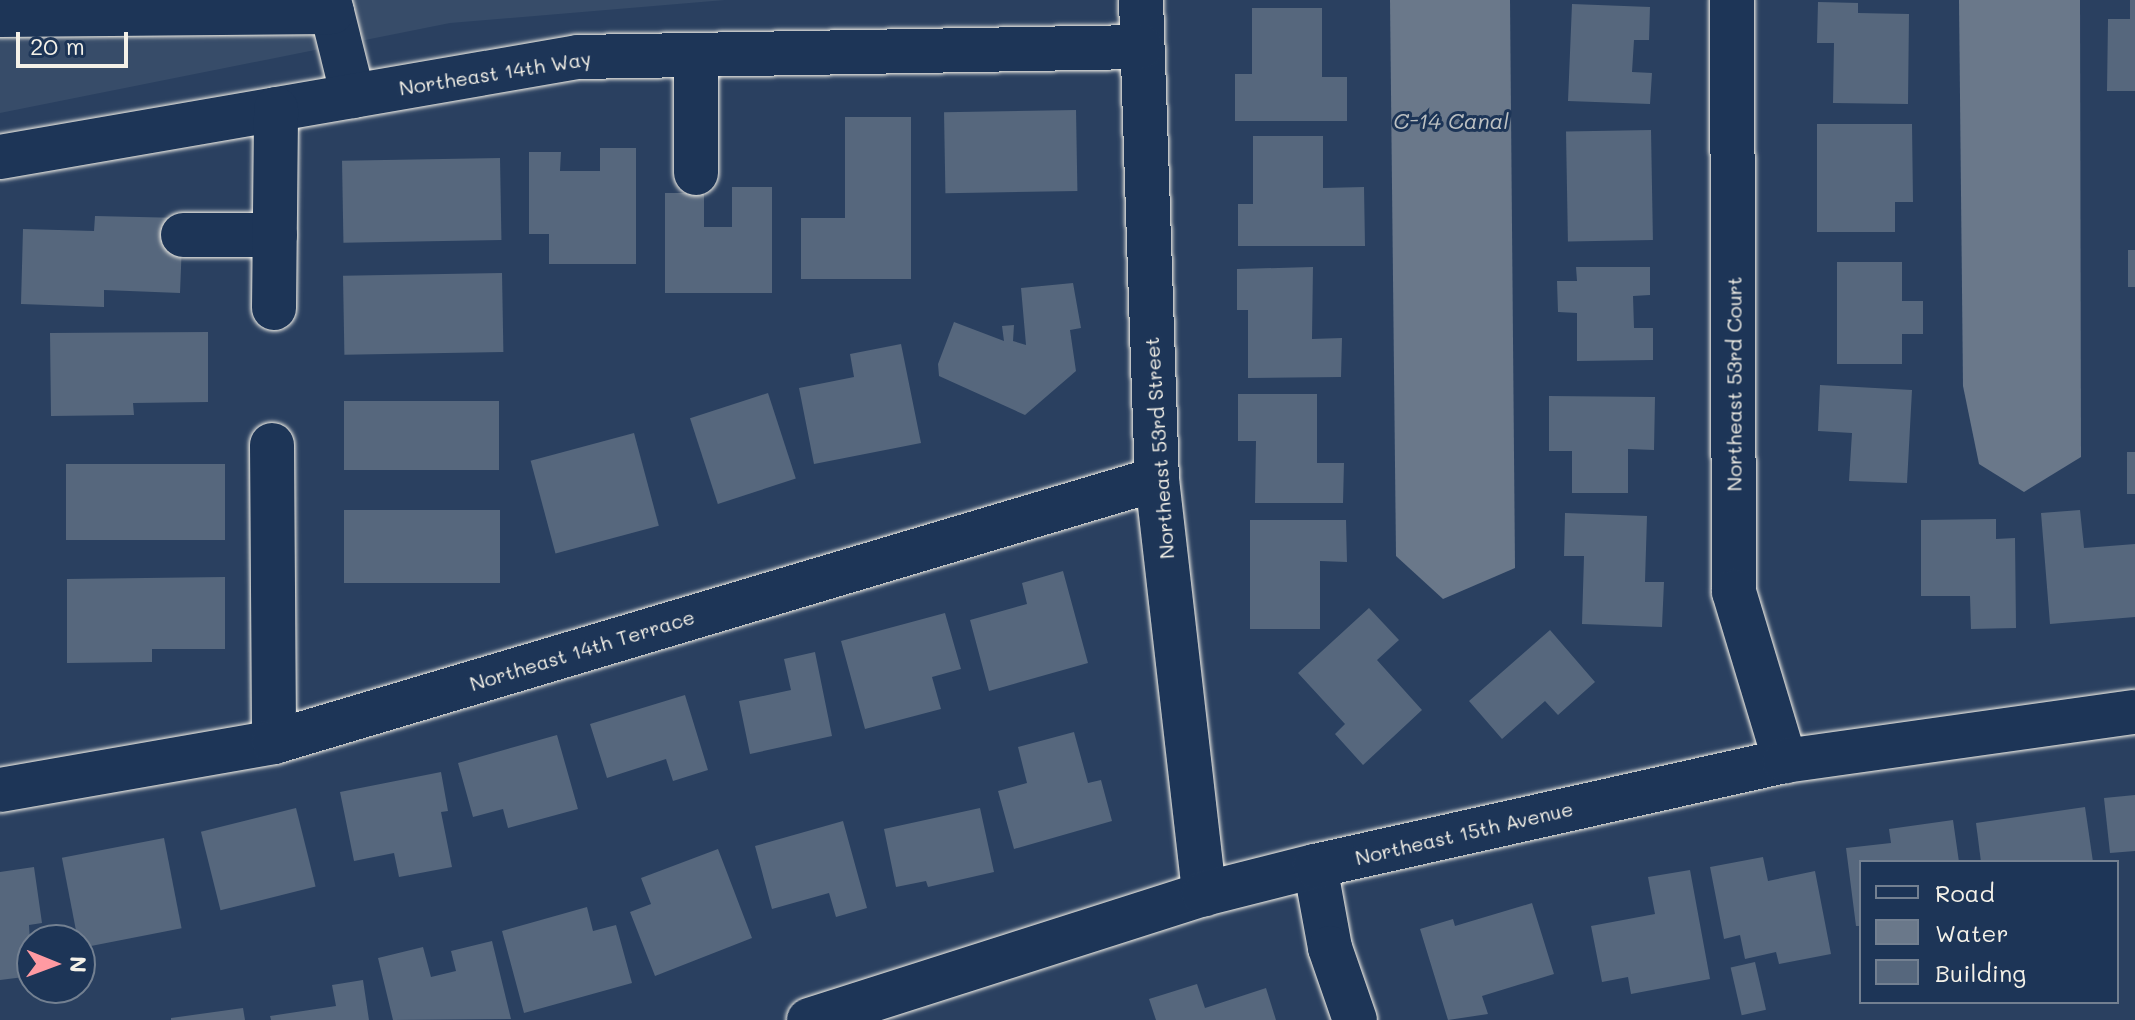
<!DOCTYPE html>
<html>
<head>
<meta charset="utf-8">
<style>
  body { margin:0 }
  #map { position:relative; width:2135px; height:1020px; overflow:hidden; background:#2a4060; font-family:Mali,sans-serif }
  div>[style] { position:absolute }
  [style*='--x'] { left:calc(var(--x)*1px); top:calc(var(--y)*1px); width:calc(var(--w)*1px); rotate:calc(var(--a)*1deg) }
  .built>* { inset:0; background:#374c69 }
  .water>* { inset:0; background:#6a788a }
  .building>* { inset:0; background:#56677d; transform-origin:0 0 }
  .roads { filter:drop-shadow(0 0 2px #f4f1e8) drop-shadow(0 0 2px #f4f1e8) }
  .minor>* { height:44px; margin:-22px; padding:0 22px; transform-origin:22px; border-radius:22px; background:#1d3557 }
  span { translate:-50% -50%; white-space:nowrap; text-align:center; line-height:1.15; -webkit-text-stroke:6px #1d3557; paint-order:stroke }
  .street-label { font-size:20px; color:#f4f1e8 }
  .water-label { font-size:22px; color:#bdc1c2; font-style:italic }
  .legend { position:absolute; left:1859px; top:860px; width:260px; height:144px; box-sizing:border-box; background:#1d3557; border:2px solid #738091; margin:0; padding:10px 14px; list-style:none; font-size:24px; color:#f4f1e8 }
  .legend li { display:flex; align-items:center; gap:16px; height:40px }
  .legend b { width:40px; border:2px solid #738091 }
  .north { position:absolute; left:16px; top:924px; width:80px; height:80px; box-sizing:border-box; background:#1d3557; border:2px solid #738091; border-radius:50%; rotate:91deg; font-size:22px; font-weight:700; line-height:32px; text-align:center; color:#f4f1e8 }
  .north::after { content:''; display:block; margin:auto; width:28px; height:36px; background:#ff9aa2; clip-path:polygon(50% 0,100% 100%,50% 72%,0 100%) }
  .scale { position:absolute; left:16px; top:32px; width:112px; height:36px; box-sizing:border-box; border:4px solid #f4f1e8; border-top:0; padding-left:10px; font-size:24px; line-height:28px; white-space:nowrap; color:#f4f1e8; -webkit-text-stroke:6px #1d3557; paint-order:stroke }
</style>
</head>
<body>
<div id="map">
  <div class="built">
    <div style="clip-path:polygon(0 0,725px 0,450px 23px,0 113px)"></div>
  </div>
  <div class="water">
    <div style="clip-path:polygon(1390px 0,1510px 0,1515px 568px,1443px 599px,1396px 556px)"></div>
    <div style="clip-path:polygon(1959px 0,2080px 0,2081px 457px,2024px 492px,1979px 464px,1963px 386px)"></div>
  </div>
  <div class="building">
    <div style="clip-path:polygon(2130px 0,2135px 0,2135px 91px,2107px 91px,2108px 19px,2130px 19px)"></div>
    <div style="clip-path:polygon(1818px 2px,1858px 3px,1858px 13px,1909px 14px,1908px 104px,1833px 103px,1834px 43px,1817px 43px)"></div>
    <div style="clip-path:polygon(1572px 4px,1650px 7px,1649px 40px,1634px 40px,1632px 72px,1652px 73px,1650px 104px,1568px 101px)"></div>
    <div style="clip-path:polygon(1252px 8px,1322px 8px,1322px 77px,1347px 77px,1347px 121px,1235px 121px,1235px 74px,1252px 74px)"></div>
    <div style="left:1076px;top:110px;width:81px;height:132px;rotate:89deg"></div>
    <div style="clip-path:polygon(845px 117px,911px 117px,911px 279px,801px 279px,801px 218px,845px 218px)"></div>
    <div style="clip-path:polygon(1817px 124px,1912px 124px,1913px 202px,1895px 202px,1895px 232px,1817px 232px)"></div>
    <div style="left:1651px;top:130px;width:110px;height:85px;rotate:89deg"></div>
    <div style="clip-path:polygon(1253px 136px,1323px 136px,1323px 188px,1364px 187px,1365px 246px,1238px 246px,1238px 204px,1253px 204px)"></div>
    <div style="clip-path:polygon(600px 148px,636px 148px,636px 264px,549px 264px,549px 234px,529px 234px,529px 152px,561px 152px,560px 171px,600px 171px)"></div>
    <div style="left:500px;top:158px;width:82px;height:158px;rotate:89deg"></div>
    <div style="clip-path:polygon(732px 187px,772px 187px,772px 293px,665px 293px,665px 193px,704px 193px,704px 227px,732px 227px)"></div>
    <div style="clip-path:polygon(95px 216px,183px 218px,180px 293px,104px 290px,104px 307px,21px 304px,23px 229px,94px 231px)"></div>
    <div style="left:2128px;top:250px;width:7px;height:37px"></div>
    <div style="clip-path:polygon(1837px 262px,1902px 262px,1902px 301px,1923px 301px,1923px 334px,1902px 334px,1902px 364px,1837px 364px)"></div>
    <div style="clip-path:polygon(1313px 267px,1312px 339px,1342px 338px,1341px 377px,1248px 378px,1248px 310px,1237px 310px,1237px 269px)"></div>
    <div style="clip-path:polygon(1576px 267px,1650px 267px,1650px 295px,1633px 296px,1634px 328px,1653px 328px,1653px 360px,1577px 361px,1577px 313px,1558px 312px,1557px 281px,1577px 281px)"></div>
    <div style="left:502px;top:273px;width:79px;height:159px;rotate:89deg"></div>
    <div style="clip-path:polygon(1073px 283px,1081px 328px,1070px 330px,1076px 371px,1025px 415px,939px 376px,938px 364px,954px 322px,1004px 341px,1002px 326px,1014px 325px,1013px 341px,1026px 345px,1021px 288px)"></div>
    <div style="clip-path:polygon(208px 332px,208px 402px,133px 403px,134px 415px,51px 416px,50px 333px)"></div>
    <div style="clip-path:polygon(901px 344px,921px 443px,814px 464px,799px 388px,854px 377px,850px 354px)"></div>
    <div style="clip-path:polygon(1820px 385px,1912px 390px,1907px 483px,1849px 481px,1852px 433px,1818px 431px)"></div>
    <div style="left:768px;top:393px;width:90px;height:82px;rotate:72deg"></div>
    <div style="clip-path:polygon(1238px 394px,1317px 394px,1317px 463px,1344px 463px,1343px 503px,1255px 503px,1256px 441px,1238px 441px)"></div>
    <div style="clip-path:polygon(1549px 396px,1655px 397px,1654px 450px,1628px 449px,1628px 493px,1572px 493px,1572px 451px,1549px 451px)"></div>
    <div style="left:344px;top:401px;width:155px;height:69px"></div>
    <div style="left:634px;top:433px;width:96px;height:107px;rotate:75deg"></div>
    <div style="left:2127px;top:452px;width:8px;height:42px"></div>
    <div style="left:225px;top:464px;width:76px;height:159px;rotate:90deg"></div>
    <div style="left:344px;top:510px;width:156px;height:73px"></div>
    <div style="clip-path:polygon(2080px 510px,2084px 548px,2135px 544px,2135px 617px,2050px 624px,2041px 513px)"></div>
    <div style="clip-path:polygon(1565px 513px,1647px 516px,1645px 582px,1664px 582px,1662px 627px,1582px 624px,1584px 556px,1564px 556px)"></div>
    <div style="clip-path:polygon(1996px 519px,1996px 539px,2015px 538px,2016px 628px,1971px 629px,1970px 596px,1921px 596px,1921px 520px)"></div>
    <div style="clip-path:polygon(1250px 520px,1346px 520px,1347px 562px,1320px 561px,1320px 629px,1250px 629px)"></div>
    <div style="clip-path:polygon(1063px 571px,1088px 663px,989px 691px,970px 620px,1027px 604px,1022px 583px)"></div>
    <div style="clip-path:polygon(225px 577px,225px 649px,152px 649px,152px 662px,67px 663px,67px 579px)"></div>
    <div style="clip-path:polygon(1369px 608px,1399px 640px,1377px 660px,1422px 710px,1363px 765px,1335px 734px,1345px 724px,1298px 673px)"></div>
    <div style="clip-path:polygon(945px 613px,961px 669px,932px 677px,941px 709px,865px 729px,841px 641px)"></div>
    <div style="clip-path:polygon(1550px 630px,1595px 682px,1558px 715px,1545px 701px,1502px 739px,1469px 701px)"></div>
    <div style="clip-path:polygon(815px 652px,832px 736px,750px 754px,739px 701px,791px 690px,784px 659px)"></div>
    <div style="clip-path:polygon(685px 695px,708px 770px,673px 781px,666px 759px,607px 778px,590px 724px)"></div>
    <div style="clip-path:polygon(1074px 732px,1088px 783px,1101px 780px,1112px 821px,1014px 849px,998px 791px,1027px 783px,1018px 747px)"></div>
    <div style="clip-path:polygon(557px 735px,578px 809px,508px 828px,503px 809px,473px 817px,458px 763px)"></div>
    <div style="clip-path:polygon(441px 772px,448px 811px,441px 812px,452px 867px,399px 877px,394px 853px,354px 861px,340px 792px)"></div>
    <div style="clip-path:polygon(2135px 795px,2135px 851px,2110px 853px,2104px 798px)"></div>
    <div style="clip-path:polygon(2085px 807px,2093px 862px,1981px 862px,1976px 823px)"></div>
    <div style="left:296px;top:808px;width:81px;height:98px;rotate:76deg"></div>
    <div style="clip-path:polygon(980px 808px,994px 872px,928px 887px,926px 881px,896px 887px,884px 829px)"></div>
    <div style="clip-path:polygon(1953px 820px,1959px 862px,1861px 862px,1861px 926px,1856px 926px,1846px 848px,1891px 843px,1889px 829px)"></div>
    <div style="clip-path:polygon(843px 821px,867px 908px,836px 917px,829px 893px,772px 909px,755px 846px)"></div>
    <div style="left:164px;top:838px;width:92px;height:104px;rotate:79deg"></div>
    <div style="clip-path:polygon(718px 849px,752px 938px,655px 976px,630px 912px,651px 904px,641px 878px)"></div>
    <div style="clip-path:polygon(1763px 857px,1768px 881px,1815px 871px,1831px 954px,1779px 964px,1776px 952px,1745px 959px,1740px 935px,1724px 939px,1710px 867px)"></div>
    <div style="clip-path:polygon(34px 867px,42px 923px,29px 925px,32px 976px,0 980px,0 872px)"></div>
    <div style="clip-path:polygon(1690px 870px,1710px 979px,1631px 994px,1628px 977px,1602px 982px,1591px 926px,1655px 914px,1648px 877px)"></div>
    <div style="clip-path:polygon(1532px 903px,1554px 974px,1482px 996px,1488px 1014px,1448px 1020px,1420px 929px,1453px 919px,1455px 926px)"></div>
    <div style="clip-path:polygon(587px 907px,593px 931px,616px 925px,632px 983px,524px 1013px,502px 931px)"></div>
    <div style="clip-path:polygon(492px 941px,511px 1019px,393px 1020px,378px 958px,423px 947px,431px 977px,456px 971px,451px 951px)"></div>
    <div style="left:1755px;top:962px;width:49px;height:25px;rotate:77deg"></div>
    <div style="clip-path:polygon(363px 980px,369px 1020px,271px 1020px,270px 1016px,336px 1006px,332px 985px)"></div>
    <div style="clip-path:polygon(1197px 984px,1205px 1008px,1266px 988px,1276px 1020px,1156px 1020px,1149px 999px)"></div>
    <div style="clip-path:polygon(243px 1008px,245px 1020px,171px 1020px,171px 1018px)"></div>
  </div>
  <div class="roads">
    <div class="minor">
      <div style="--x:329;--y:0;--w:99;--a:76"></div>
      <div style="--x:1141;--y:0;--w:479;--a:88.1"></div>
      <div style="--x:1157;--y:479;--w:418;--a:83.5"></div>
      <div style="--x:1732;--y:0;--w:592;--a:89.81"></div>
      <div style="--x:1734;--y:592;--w:177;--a:73.2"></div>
      <div style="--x:0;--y:15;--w:332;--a:-0.5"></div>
      <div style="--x:696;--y:55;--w:118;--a:90"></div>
      <div style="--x:0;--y:157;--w:587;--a:-9.82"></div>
      <div style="--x:578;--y:57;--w:563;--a:-1.02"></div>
      <div style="--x:183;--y:235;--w:92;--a:0"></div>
      <div style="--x:274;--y:308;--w:199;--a:-89.4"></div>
      <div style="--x:272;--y:445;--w:297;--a:89.6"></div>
      <div style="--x:0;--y:790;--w:278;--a:-9.9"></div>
      <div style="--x:274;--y:742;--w:921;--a:-16.59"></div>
      <div style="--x:1315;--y:866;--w:83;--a:79.6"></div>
      <div style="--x:1330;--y:948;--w:76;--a:70.9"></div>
      <div style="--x:809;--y:1020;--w:415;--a:-17.7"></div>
      <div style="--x:1204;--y:894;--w:114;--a:-14.2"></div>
      <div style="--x:1315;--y:866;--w:482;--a:-12.6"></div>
      <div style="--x:1785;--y:761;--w:353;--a:-8"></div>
    </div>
  </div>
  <div class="street-label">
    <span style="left:495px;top:73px;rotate:-9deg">Northeast 14th Way</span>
    <span style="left:1734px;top:384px;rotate:-90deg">Northeast 53rd Court</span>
    <span style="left:1159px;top:448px;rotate:-94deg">Northeast 53rd Street</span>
    <span style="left:582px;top:650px;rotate:-17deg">Northeast 14th Terrace</span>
    <span style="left:1464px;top:833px;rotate:-13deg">Northeast 15th Avenue</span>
  </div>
  <div class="water-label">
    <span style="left:1451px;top:121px">C-14 Canal</span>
  </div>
  <ul class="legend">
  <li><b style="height:10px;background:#1d3557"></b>Road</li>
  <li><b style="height:22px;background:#6a788a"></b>Water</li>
  <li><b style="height:22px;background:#56677d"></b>Building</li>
  </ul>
  <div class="north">N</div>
  <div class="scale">20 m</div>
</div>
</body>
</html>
